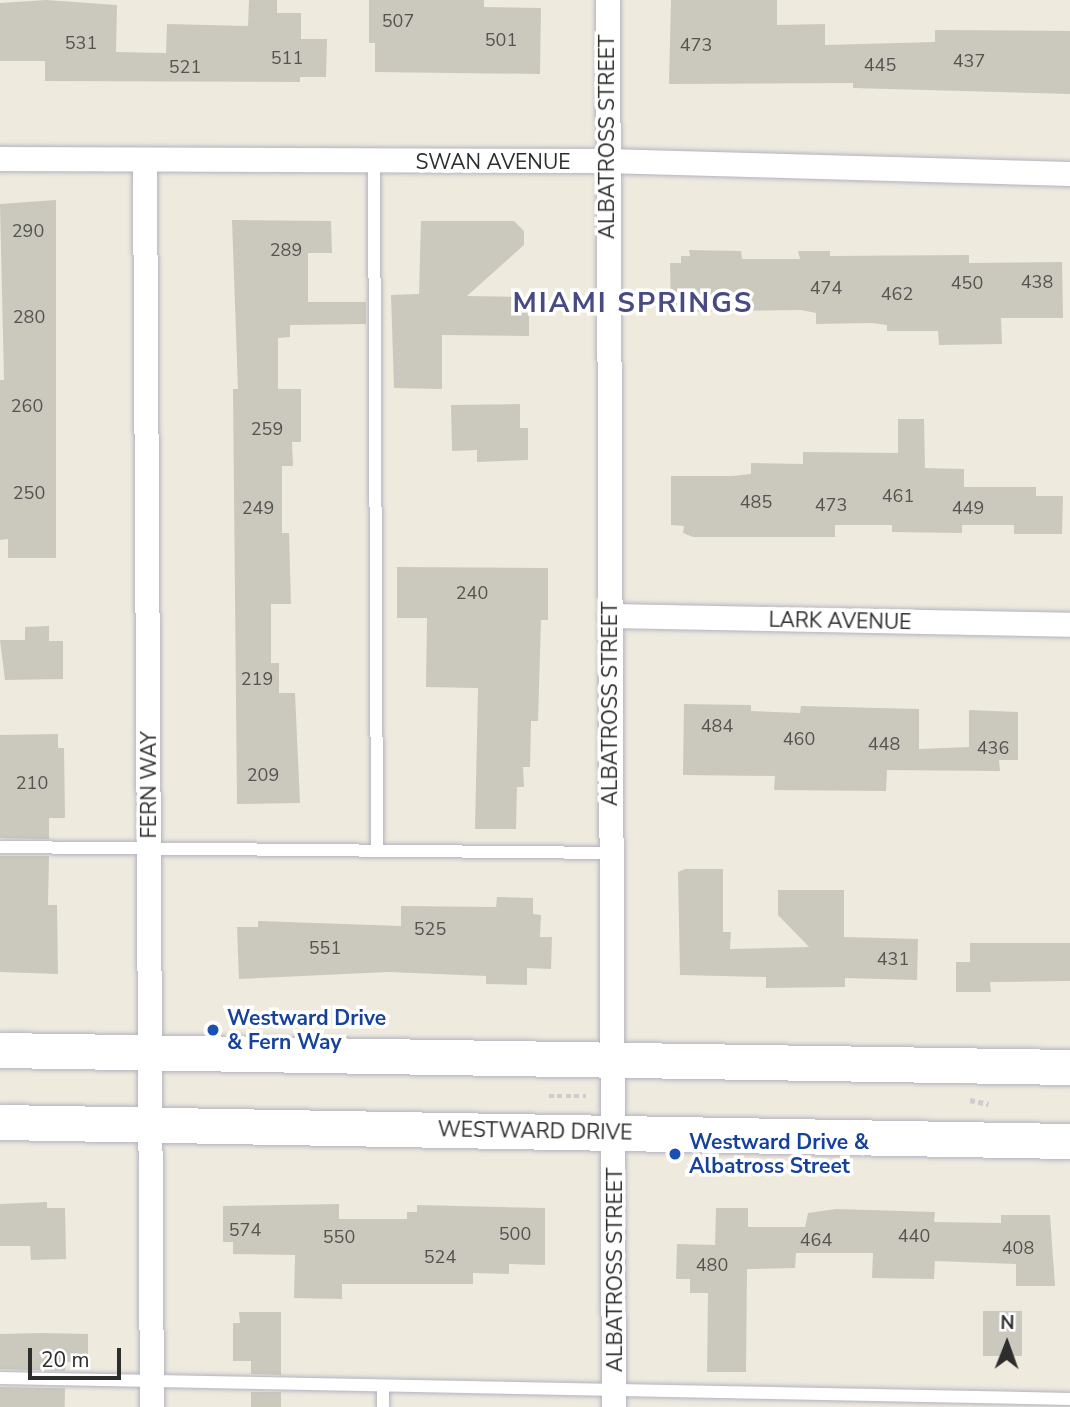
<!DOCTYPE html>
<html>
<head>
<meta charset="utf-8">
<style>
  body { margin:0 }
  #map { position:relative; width:1070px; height:1407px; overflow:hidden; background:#efeade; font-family:"Nunito Sans",sans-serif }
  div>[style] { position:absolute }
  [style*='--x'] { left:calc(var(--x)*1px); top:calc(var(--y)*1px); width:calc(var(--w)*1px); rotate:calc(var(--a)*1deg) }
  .building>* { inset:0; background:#cbc8bd; transform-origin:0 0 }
  .path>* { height:4.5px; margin-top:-2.25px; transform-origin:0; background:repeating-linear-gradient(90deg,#cdcdcd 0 5px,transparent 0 8.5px) }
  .roads { filter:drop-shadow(0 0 2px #b2b3c1) drop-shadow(0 0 2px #b2b3c1) }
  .lane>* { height:12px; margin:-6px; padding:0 6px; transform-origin:6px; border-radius:6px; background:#fff }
  .street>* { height:24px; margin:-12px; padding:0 12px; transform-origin:12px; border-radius:12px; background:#fff }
  .secondary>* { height:35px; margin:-17.5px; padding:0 17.5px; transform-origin:17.5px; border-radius:17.5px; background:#fff }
  .dots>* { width:19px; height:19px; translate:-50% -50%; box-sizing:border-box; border:4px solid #fff; border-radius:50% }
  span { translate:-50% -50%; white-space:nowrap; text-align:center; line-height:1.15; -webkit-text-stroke:7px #fff; paint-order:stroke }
  .number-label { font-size:18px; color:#545451 }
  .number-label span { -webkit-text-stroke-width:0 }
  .street-label { font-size:21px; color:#2d2d2d }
  .transit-label { font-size:21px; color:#164399; font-weight:700 }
  .left { translate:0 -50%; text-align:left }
  .district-label { font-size:28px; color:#484b83; font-weight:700; letter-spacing:2px }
  .north { position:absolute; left:972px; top:1309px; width:70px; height:70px; -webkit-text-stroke:5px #fff; paint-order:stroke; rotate:1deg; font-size:19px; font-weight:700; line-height:28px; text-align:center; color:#2d2d2d }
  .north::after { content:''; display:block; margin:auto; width:24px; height:32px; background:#2d2d2d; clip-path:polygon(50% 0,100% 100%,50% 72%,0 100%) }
  .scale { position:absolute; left:28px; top:1348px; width:93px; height:32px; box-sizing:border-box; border:4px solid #2d2d2d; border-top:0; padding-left:9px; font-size:21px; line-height:24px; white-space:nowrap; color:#2d2d2d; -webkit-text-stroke:5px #fff; paint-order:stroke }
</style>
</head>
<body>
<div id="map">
  <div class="building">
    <div style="clip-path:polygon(46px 0,117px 5px,116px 52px,166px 53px,167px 24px,248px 26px,249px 0,277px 0,277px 13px,301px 13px,301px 39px,327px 39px,326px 77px,300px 77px,300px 82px,45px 81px,45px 61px,0 61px,0 3px)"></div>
    <div style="clip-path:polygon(369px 0,484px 0,484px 7px,541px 8px,540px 74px,375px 72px,375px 43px,369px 43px)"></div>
    <div style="clip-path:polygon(671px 0,777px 0,777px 25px,825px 24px,825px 45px,935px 42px,935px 30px,1070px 31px,1070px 94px,853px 88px,853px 83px,669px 84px)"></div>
    <div style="clip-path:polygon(56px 200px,56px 558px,8px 558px,8px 539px,0 540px,0 380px,4px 380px,0 204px)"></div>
    <div style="clip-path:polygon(232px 220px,331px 221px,332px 253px,308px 253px,308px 302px,366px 302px,366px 324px,290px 325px,290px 337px,278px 338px,278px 389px,301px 389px,301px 442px,292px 442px,293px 466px,282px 466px,282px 533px,289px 533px,291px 604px,271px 604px,271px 663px,279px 663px,279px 693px,295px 693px,300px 803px,237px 804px,233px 389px,238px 389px)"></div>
    <div style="clip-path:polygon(421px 221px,514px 221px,524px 231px,524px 245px,467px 296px,529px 297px,529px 336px,442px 335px,442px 389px,394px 388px,391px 295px,419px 294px)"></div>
    <div style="clip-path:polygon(689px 250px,741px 251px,742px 259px,800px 259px,798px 251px,830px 251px,830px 256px,969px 255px,969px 263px,1062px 262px,1063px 318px,1001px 318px,1002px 344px,939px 345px,938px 331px,887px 331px,887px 325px,872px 323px,816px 324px,816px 313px,801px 310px,671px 312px,670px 263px,681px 263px,681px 256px,690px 256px)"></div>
    <div style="clip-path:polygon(520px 404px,520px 428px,528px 428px,528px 460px,477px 462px,477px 450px,452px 451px,451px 405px)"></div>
    <div style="clip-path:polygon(898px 419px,924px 419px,925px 468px,964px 469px,964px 487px,1036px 487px,1036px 496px,1063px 496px,1062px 534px,1014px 534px,1014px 525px,962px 525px,962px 533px,892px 532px,892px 525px,835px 525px,835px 537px,693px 537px,683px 533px,684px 526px,671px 525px,671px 476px,732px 476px,751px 474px,751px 463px,803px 464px,803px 452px,898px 453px)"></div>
    <div style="clip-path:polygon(397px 567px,548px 568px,548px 620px,541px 620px,538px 721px,531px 721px,530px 767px,523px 767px,524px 787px,517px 787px,516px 829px,475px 829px,478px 688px,426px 687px,427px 618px,397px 618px)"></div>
    <div style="clip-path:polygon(49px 626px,49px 641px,63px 641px,63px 679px,5px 680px,0 640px,25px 640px,25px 627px)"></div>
    <div style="clip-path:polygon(684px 704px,751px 705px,751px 711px,800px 713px,801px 706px,919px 709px,919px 749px,969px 747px,969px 710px,1018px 712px,1018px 760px,999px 760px,1000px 771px,887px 770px,886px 791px,774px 790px,775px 776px,683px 775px)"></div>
    <div style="clip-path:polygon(58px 734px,58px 748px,64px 748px,65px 818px,49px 818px,49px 839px,0 838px,0 735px)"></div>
    <div style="clip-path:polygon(0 856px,49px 856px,48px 905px,57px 905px,58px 974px,0 972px)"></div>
    <div style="clip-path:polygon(685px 869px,723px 869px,723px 932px,731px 932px,730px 949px,809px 947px,778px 915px,778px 890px,844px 890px,844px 937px,918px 939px,917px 980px,845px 978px,845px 987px,766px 988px,766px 977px,680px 975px,678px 872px)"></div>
    <div style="clip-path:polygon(497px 897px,533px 898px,533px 914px,541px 915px,540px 937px,552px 937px,551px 969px,527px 968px,527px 985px,486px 984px,486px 976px,388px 972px,239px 979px,237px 927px,258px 927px,258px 921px,401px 926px,401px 906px,496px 907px)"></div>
    <div style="clip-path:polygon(970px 943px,1070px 943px,1070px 981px,990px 982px,991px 992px,956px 992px,956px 962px,970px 962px)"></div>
    <div style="clip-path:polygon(47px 1202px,47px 1208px,65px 1208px,66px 1259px,31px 1260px,30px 1246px,0 1246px,0 1204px)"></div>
    <div style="clip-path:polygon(339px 1204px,339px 1219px,407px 1219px,407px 1212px,417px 1212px,417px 1205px,545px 1208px,545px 1265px,509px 1264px,509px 1274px,473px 1273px,473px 1284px,342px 1284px,342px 1299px,294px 1298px,295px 1255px,233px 1254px,233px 1242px,223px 1242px,223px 1206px)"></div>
    <div style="clip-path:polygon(716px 1208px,748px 1208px,748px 1227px,805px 1227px,808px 1213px,836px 1209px,935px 1212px,934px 1222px,1001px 1223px,1001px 1215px,1050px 1215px,1055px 1286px,1016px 1286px,1016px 1264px,935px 1261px,934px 1279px,872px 1278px,873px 1253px,796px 1253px,795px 1268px,747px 1269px,746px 1372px,707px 1372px,708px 1293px,690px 1293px,690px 1279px,676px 1279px,677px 1244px,715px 1245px)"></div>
    <div style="left:983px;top:1311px;width:39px;height:45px"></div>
    <div style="clip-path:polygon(239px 1312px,281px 1312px,281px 1375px,251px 1374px,251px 1361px,233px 1361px,233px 1323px,240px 1323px)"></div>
    <div style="clip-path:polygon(42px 1333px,88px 1334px,88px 1362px,66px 1362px,65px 1371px,0 1369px,0 1334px)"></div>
    <div style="left:0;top:1387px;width:65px;height:20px;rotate:1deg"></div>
    <div style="left:251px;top:1392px;width:30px;height:15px"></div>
  </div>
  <div class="path">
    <div style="--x:549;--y:1096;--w:37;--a:0"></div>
    <div style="--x:970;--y:1100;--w:19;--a:12"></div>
  </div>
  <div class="roads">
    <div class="lane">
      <div style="--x:374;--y:162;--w:688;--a:89.75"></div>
      <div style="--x:0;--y:847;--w:612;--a:0.56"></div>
      <div style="--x:0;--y:1378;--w:1070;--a:1.12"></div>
      <div style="--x:383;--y:1386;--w:21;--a:90"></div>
    </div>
    <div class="street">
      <div style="--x:608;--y:0;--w:1407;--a:89.76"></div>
      <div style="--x:0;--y:159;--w:606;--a:0.19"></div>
      <div style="--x:606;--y:161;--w:464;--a:1.6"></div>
      <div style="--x:145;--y:163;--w:1244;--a:89.68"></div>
      <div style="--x:610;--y:616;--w:460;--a:1.1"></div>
    </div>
    <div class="secondary">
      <div style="--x:0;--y:1050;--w:1070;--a:0.91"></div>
      <div style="--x:0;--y:1122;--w:1070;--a:1.02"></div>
    </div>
  </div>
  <div class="dots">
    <div style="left:213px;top:1030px;background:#1a4fb4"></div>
    <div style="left:675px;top:1154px;background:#1a4fb4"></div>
  </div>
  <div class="number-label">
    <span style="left:398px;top:21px">507</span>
    <span style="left:501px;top:40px">501</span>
    <span style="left:81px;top:43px">531</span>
    <span style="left:696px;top:45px">473</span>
    <span style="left:287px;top:58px">511</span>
    <span style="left:969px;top:61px">437</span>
    <span style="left:880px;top:65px">445</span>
    <span style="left:185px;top:67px">521</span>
    <span style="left:28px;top:231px">290</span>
    <span style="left:286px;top:250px">289</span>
    <span style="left:1037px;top:282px">438</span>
    <span style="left:967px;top:283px">450</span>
    <span style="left:826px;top:288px">474</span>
    <span style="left:897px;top:294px">462</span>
    <span style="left:29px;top:317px">280</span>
    <span style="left:27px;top:406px">260</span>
    <span style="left:267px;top:429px">259</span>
    <span style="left:29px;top:493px">250</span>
    <span style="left:898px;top:496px">461</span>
    <span style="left:756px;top:502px">485</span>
    <span style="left:831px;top:505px">473</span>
    <span style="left:258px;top:508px">249</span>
    <span style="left:968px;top:508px">449</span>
    <span style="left:472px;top:593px">240</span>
    <span style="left:257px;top:679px">219</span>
    <span style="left:717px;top:726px">484</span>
    <span style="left:799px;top:739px">460</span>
    <span style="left:884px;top:744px">448</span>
    <span style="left:993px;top:748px">436</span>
    <span style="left:263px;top:775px">209</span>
    <span style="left:32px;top:783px">210</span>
    <span style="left:430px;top:929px">525</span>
    <span style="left:325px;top:948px">551</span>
    <span style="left:893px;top:959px">431</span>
    <span style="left:245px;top:1230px">574</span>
    <span style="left:515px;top:1234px">500</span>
    <span style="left:914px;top:1236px">440</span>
    <span style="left:339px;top:1237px">550</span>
    <span style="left:816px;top:1240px">464</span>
    <span style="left:1018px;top:1248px">408</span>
    <span style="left:440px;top:1257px">524</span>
    <span style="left:712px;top:1265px">480</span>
  </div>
  <div class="street-label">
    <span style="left:607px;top:137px;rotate:-90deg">ALBATROSS STREET</span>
    <span style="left:493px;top:162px">SWAN AVENUE</span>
    <span style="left:840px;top:621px;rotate:1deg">LARK AVENUE</span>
    <span style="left:610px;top:704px;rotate:-90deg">ALBATROSS STREET</span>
    <span style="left:149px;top:785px;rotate:-90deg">FERN WAY</span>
    <span style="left:535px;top:1131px;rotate:1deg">WESTWARD DRIVE</span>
    <span style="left:615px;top:1270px;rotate:-90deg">ALBATROSS STREET</span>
  </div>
  <div class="transit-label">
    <span class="left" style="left:227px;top:1030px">Westward Drive<br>&amp; Fern Way</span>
    <span class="left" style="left:689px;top:1154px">Westward Drive &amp;<br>Albatross Street</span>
  </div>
  <div class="district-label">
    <span style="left:633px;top:303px">MIAMI SPRINGS</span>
  </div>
  <div class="north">N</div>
  <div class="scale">20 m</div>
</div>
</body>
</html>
